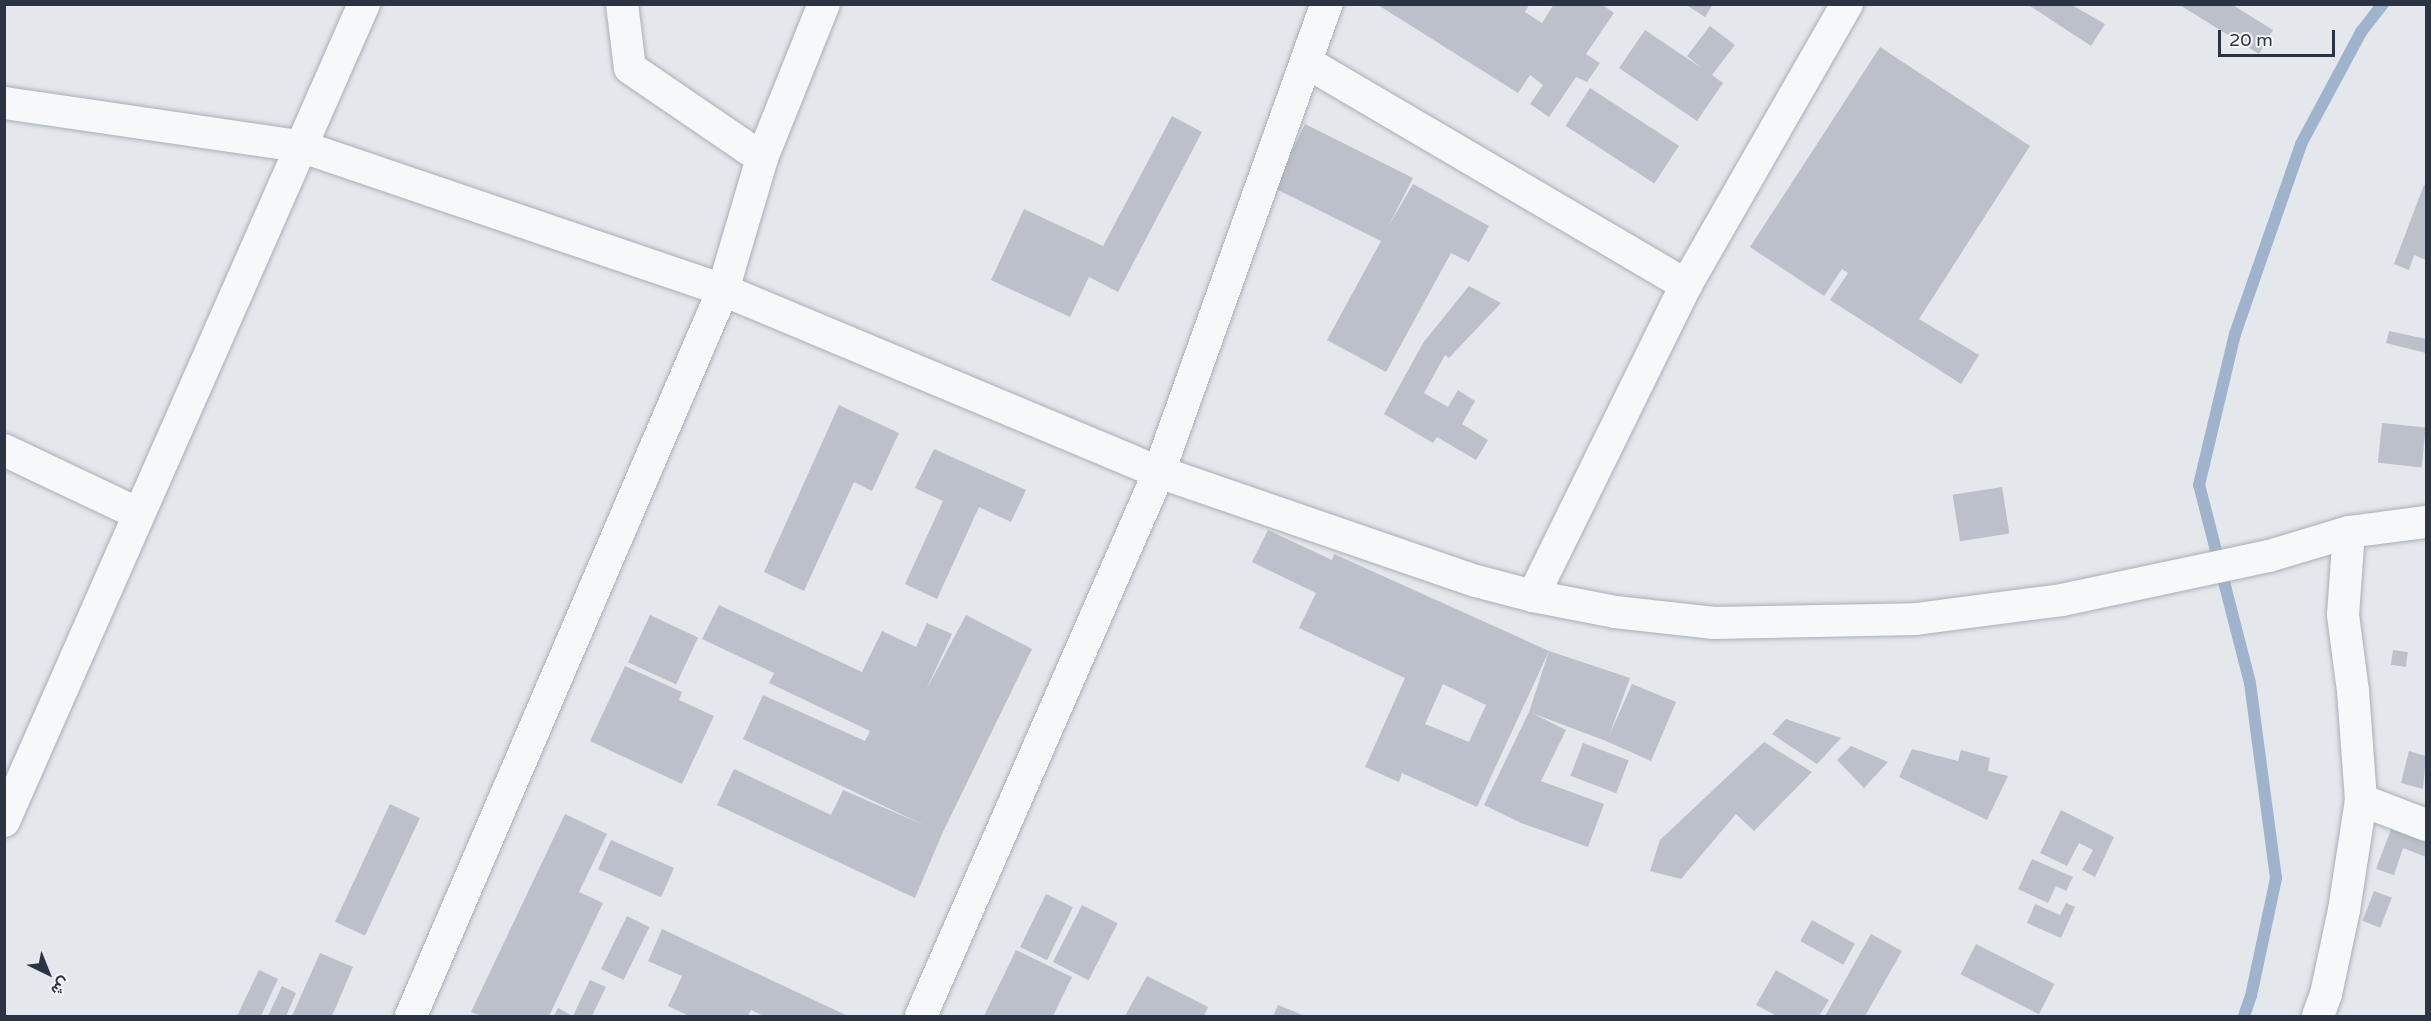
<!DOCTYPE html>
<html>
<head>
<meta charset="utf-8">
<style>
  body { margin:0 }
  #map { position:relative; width:2431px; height:1021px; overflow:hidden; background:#e4e7ec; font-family:"Varela Round",Vazirmatn,sans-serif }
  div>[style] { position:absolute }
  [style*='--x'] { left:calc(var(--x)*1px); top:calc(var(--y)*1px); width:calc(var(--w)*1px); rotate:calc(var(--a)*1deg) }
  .stream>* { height:12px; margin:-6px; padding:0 6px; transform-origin:6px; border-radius:6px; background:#9fb4cc }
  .building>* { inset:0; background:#bbc0ca; transform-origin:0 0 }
  .roads { filter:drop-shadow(0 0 2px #a9aeb7) drop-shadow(0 0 2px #a9aeb7) }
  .street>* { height:32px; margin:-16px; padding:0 16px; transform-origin:16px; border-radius:16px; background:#f7f8fa }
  span { translate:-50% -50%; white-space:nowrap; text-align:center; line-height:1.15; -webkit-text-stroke:5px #f4f6f9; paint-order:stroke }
  .frame { position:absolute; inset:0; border:6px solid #2b3445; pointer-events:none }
  .north { position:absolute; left:18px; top:943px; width:60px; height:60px; -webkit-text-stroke:4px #f4f6f9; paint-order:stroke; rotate:137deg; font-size:16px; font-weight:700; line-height:24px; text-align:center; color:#2b3445 }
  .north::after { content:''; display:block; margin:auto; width:21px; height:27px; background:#2b3445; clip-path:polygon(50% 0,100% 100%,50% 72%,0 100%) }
  .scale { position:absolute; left:2218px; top:30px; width:117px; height:27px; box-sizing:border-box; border:3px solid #2b3445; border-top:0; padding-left:8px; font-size:18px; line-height:21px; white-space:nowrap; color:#2b3445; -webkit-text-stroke:4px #f4f6f9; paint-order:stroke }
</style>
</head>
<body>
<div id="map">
  <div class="stream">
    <div style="--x:2244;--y:1016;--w:21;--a:-71"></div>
    <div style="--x:2251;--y:996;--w:121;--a:-78"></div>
    <div style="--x:2276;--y:878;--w:197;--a:-97.6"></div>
    <div style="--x:2250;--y:683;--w:204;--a:-104.4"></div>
    <div style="--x:2199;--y:485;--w:155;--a:-76.6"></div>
    <div style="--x:2235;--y:334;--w:201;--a:-70.8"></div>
    <div style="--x:2301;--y:144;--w:127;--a:-61.8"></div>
    <div style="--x:2361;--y:32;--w:36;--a:-52"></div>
  </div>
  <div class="building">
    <div style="clip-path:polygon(1554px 4px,1601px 4px,1614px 13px,1586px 54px,1600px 63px,1587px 82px,1576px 77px,1549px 117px,1530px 104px,1543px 85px,1530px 75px,1518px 93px,1378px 5px,1529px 5px,1525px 12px,1542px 23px)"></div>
    <div style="clip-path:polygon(1685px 4px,1713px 4px,1705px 17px)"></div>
    <div style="clip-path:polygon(2027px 4px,2070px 4px,2105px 24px,2091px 46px)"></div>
    <div style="clip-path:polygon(2178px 4px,2231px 4px,2273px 30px,2259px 54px)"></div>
    <div style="clip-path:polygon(1710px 26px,1735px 45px,1712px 75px,1723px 83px,1697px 121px,1619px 68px,1645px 30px,1703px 69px,1687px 56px)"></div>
    <div style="clip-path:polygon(1880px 47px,2030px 146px,1919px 319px,1979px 355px,1961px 384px,1830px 300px,1848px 273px,1842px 269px,1824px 296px,1750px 247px)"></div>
    <div style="left:1590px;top:88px;width:106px;height:45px;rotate:33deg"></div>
    <div style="clip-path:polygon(1172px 116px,1202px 132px,1118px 292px,1089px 277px,1070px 317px,991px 280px,1024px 209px,1103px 246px)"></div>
    <div style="clip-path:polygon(1305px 124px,1413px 178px,1388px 227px,1413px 184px,1489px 226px,1469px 262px,1451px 253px,1386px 372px,1327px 340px,1381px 241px,1274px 188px)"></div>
    <div style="clip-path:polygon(2424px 185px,2426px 186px,2426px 260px,2414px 255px,2409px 270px,2394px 264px)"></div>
    <div style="clip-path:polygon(1469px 286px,1501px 303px,1449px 358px,1445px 355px,1424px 393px,1448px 407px,1458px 390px,1475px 401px,1462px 424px,1488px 440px,1476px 460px,1437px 437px,1433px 443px,1384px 414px,1423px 343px)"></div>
    <div style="clip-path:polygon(2389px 331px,2426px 339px,2426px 353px,2386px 343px)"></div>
    <div style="clip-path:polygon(839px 405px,899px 433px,872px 491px,854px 482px,804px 591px,764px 572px)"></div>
    <div style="left:2382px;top:423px;width:44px;height:40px;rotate:6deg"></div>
    <div style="clip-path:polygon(934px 449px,1026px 490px,1011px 522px,979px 507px,937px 599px,905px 584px,943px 501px,915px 488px)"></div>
    <div style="left:2002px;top:487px;width:47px;height:50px;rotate:81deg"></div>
    <div style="clip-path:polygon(evenodd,1268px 530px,1332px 560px,1334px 554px,1549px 651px,1477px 807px,1402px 773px,1399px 782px,1365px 767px,1405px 678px,1299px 628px,1316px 593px,1252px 562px,1268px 530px,1443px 684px,1486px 705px,1469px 742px,1425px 724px,1443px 684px)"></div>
    <div style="clip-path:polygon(719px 605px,862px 672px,882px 631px,916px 647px,927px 623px,952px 634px,926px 690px,966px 615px,1032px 649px,942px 834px,915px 898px,717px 805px,734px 769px,831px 815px,843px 790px,926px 826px,743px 739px,763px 695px,865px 741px,870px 731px,769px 683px,774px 673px,702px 639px)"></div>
    <div style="left:650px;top:615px;width:53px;height:52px;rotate:25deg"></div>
    <div style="left:2393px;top:650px;width:15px;height:15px;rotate:8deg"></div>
    <div style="clip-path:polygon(1549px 651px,1630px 678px,1609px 736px,1632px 684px,1676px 702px,1651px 761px,1606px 741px,1532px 713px,1566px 730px,1541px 781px,1604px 804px,1588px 847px,1521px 823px,1484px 805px,1529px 712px)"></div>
    <div style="clip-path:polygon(625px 666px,682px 692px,679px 700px,714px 716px,682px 784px,590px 741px)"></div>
    <div style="clip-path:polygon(1786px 719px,1841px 738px,1817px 764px,1772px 734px)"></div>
    <div style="clip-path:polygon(1764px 742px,1812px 772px,1754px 831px,1736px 814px,1681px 879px,1650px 871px,1660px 840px)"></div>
    <div style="left:1583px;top:743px;width:49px;height:35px;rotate:21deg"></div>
    <div style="clip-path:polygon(1851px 746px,1888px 762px,1864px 788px,1837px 760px)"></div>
    <div style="clip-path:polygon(1912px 749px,1958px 761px,1961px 750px,1990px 758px,1988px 771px,2008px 776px,1987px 820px,1899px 777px)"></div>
    <div style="clip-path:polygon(2409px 751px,2426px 756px,2423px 789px,2401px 783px)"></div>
    <div style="left:390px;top:804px;width:33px;height:130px;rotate:25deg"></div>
    <div style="clip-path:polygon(2061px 810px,2114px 837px,2095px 877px,2082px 870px,2093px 850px,2079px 843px,2067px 866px,2040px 853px)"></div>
    <div style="clip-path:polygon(565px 814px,607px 834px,579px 892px,603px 903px,549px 1016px,482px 1016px,471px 1012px)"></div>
    <div style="clip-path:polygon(2393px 824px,2426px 835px,2426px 857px,2403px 848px,2394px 875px,2376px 869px)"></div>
    <div style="left:611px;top:840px;width:69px;height:32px;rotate:24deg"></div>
    <div style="clip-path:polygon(2032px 859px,2073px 877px,2066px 891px,2056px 886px,2048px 903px,2018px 889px)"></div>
    <div style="left:2374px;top:891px;width:19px;height:32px;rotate:21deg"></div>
    <div style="left:1046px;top:894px;width:30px;height:59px;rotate:26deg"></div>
    <div style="clip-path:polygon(2066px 903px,2075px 907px,2061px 938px,2027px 923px,2035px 904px,2060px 915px)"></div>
    <div style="left:1082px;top:905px;width:40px;height:64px;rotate:27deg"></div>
    <div style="left:627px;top:916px;width:25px;height:59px;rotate:26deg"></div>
    <div style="left:1812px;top:920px;width:49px;height:24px;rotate:29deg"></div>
    <div style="clip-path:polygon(662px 929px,848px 1016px,764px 1016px,751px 1010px,748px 1016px,689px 1016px,668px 1006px,682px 976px,648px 961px)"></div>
    <div style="clip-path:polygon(1871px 934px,1902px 951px,1865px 1016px,1825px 1016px)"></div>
    <div style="left:1976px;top:944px;width:88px;height:34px;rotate:27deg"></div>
    <div style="clip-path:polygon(1016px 950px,1072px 977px,1053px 1016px,984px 1016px)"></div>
    <div style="clip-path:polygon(320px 953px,353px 967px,332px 1016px,292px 1016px)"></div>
    <div style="clip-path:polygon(259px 970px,278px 979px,261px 1016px,237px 1016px)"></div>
    <div style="clip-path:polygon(1776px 970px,1829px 1000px,1819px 1016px,1777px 1016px,1756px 1005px)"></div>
    <div style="clip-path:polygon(1147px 976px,1208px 1007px,1204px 1016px,1125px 1016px)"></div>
    <div style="clip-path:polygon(590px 980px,606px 987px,592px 1016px,554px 1016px,558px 1008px,573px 1016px)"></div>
    <div style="clip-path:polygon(282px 986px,296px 993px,286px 1016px,268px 1016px)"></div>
    <div style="clip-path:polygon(1278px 1005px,1305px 1016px,1273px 1016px)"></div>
  </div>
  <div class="roads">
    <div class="street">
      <div style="--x:622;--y:4;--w:64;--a:82.9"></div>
      <div style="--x:630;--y:68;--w:160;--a:34.3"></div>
      <div style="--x:1306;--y:62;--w:441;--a:30.4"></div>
      <div style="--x:4;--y:103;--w:299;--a:8.3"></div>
      <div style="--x:300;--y:146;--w:447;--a:18.8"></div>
      <div style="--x:723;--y:290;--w:472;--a:22.7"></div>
      <div style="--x:1159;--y:472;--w:335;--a:19"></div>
      <div style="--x:1476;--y:581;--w:59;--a:14.7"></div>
      <div style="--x:1533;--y:596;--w:84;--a:11"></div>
      <div style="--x:1615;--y:612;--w:100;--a:6.3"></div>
      <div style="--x:1714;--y:623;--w:202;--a:-1.1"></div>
      <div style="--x:1916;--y:619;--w:147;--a:-7.4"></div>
      <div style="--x:2062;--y:600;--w:212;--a:-12"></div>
      <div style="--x:2269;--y:556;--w:84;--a:-16.7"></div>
      <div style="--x:2349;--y:532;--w:78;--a:-7.4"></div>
      <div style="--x:4;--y:450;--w:149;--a:25.4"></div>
      <div style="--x:1533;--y:596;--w:347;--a:-63.8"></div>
      <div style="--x:1686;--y:285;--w:324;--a:-60.2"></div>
      <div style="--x:2361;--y:800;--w:70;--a:21"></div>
      <div style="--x:4;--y:821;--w:893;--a:-66.22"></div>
      <div style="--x:411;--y:1016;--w:790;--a:-66.74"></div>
      <div style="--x:723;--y:290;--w:138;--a:-73.5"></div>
      <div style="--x:762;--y:158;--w:166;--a:-68.1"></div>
      <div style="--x:921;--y:1016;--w:594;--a:-66.37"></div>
      <div style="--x:1159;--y:472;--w:497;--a:-70.3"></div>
      <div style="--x:2318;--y:1016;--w:23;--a:-70"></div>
      <div style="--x:2326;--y:994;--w:86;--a:-77.9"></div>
      <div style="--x:2344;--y:910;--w:111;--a:-81.2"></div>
      <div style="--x:2361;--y:800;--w:109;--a:-94.2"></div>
      <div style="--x:2353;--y:691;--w:77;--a:-97.5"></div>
      <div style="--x:2343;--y:615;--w:83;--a:-85.9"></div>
    </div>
  </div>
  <div class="frame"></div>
  <div class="north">ش</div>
  <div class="scale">20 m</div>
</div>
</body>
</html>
